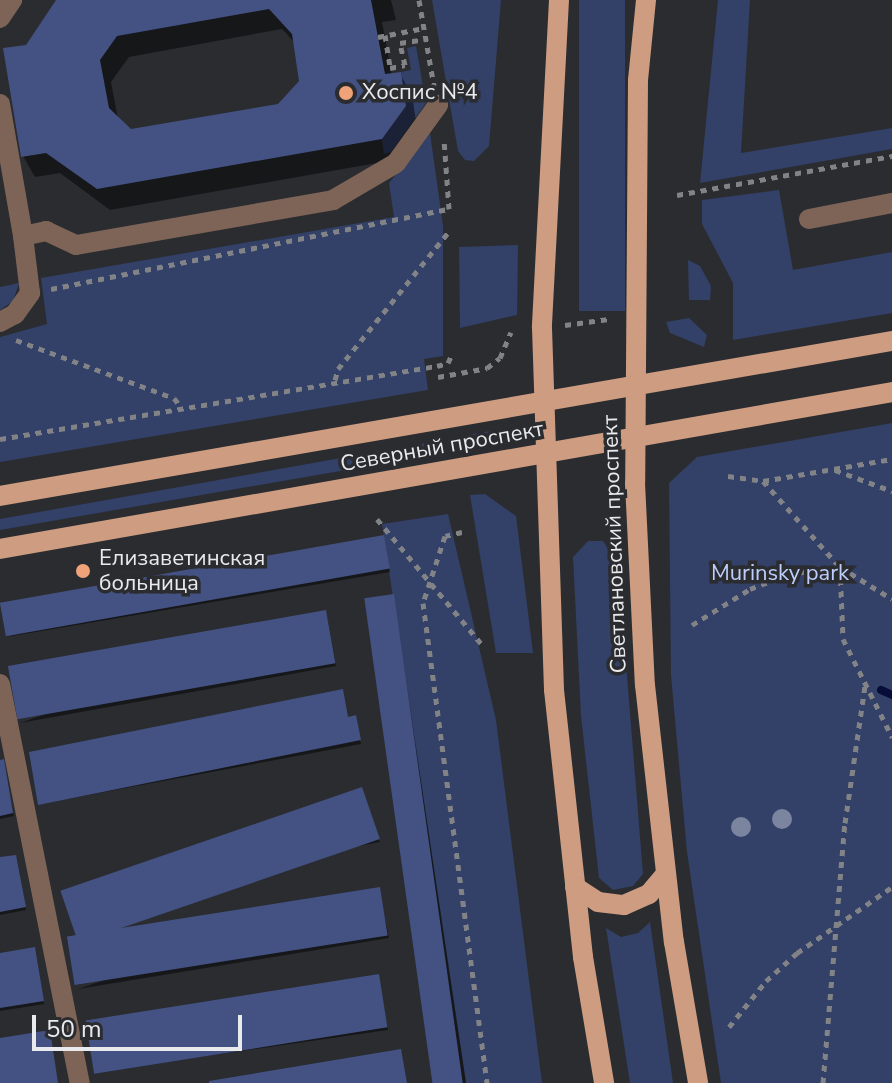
<!DOCTYPE html>
<html>
<head>
<meta charset="utf-8">
<style>
  body { margin:0 }
  #map { position:relative; width:892px; height:1083px; overflow:hidden; background:#2a2c30; font-family:"Nunito Sans",sans-serif }
  div>[style] { position:absolute }
  [style*='--x'] { left:calc(var(--x)*1px); top:calc(var(--y)*1px); width:calc(var(--w)*1px); rotate:calc(var(--a)*1deg) }
  .green>* { inset:0; background:#334067; transform-origin:0 0 }
  .shadow>* { inset:0; background:#0007 }
  .stream>* { height:8px; margin:-4px; padding:0 4px; transform-origin:4px; border-radius:4px; background:#070d38 }
  .building>* { inset:0; background:#435283; transform-origin:0 0 }
  .path>* { height:5px; margin-top:-2.5px; transform-origin:0; background:repeating-linear-gradient(90deg,#818386 0 6px,transparent 0 12px) }
  .minor>* { height:20px; margin:-10px; padding:0 10px; transform-origin:10px; border-radius:10px; background:#7d6457 }
  .major>* { height:20px; margin:-10px; padding:0 10px; transform-origin:10px; border-radius:10px; background:#cd9c81 }
  .trees>* { width:20px; height:20px; margin:-10px; border-radius:50%; background:#7b85a0 }
  .dots>* { width:22px; height:22px; translate:-50% -50%; box-sizing:border-box; border:4px solid #2a2c30; border-radius:50% }
  span { translate:-50% -50%; white-space:nowrap; text-align:center; line-height:1.15; -webkit-text-stroke:7px #2a2c30; paint-order:stroke }
  .poi-label { font-size:22px; color:#e9eaed }
  .left { translate:0 -50%; text-align:left }
  .street-label { font-size:22px; color:#e9eaed }
  .park-label { font-size:22px; color:#bdcefc }
  .scale { position:absolute; left:32px; top:1015px; width:210px; height:36px; box-sizing:border-box; border:4px solid #e9eaed; border-top:0; padding-left:10px; font-size:24px; line-height:28px; white-space:nowrap; color:#e9eaed; -webkit-text-stroke:6px #2a2c30; paint-order:stroke }
</style>
</head>
<body>
<div id="map">
  <div class="green">
    <div style="clip-path:polygon(432px 0,501px 0,489px 146px,474px 161px,465px 160px,458px 151px)"></div>
    <div style="left:579px;top:0;width:46px;height:311px"></div>
    <div style="clip-path:polygon(718px 0,750px 0,741px 153px,892px 128px,892px 149px,700px 183px)"></div>
    <div style="clip-path:polygon(416px 46px,426px 103px,391px 152px,384px 154px,382px 139px,406px 106px,401px 72px,411px 70px,407px 48px)"></div>
    <div style="clip-path:polygon(430px 133px,443px 226px,443px 356px,424px 359px,428px 390px,0 462px,0 337px,47px 324px,41px 278px,394px 217px,389px 183px)"></div>
    <div style="clip-path:polygon(779px 190px,793px 270px,892px 252px,892px 313px,733px 340px,733px 283px,702px 224px,702px 200px)"></div>
    <div style="clip-path:polygon(518px 245px,517px 315px,460px 328px,459px 247px)"></div>
    <div style="clip-path:polygon(688px 260px,700px 266px,711px 286px,710px 300px,689px 300px)"></div>
    <div style="clip-path:polygon(19px 283px,13px 301px,0 310px,0 287px)"></div>
    <div style="clip-path:polygon(689px 318px,707px 335px,704px 347px,670px 333px,666px 322px)"></div>
    <div style="clip-path:polygon(892px 423px,892px 1083px,721px 1083px,687px 852px,671px 675px,669px 483px,697px 457px)"></div>
    <div style="clip-path:polygon(502px 429px,508px 438px,502px 443px,457px 451px,455px 437px)"></div>
    <div style="clip-path:polygon(436px 441px,438px 454px,0 530px,0 519px)"></div>
    <div style="clip-path:polygon(485px 494px,516px 516px,533px 653px,496px 653px,470px 495px)"></div>
    <div style="clip-path:polygon(448px 514px,496px 720px,542px 1083px,466px 1083px,382px 524px)"></div>
    <div style="clip-path:polygon(588px 541px,603px 541px,618px 564px,643px 874px,633px 886px,613px 890px,599px 878px,581px 716px,573px 557px)"></div>
    <div style="clip-path:polygon(650px 922px,673px 1083px,630px 1083px,606px 928px,621px 937px,638px 933px)"></div>
  </div>
  <div class="shadow">
    <div style="clip-path:polygon(evenodd,59px 0,391px 0,396px 20px,382px 22px,392px 75px,400px 74px,412px 95px,417px 128px,394px 160px,110px 210px,60px 173px,35px 177px,23px 156px,27px 47px,59px 0,282px 29px,296px 44px,302px 82px,279px 106px,131px 131px,118px 119px,111px 82px,129px 57px,282px 29px)"></div>
    <div style="clip-path:polygon(385px 541px,390px 572px,6px 637px)"></div>
    <div style="clip-path:polygon(394px 599px,466px 1083px,440px 1083px)"></div>
    <div style="clip-path:polygon(327px 616px,336px 666px,20px 723px)"></div>
    <div style="clip-path:polygon(355px 717px,361px 744px,40px 804px,348px 719px)"></div>
    <div style="clip-path:polygon(0 762px,14px 816px,0 819px)"></div>
    <div style="clip-path:polygon(363px 793px,380px 842px,62px 903px)"></div>
    <div style="clip-path:polygon(0 860px,17px 860px,26px 910px,0 915px)"></div>
    <div style="clip-path:polygon(379px 889px,389px 938px,78px 989px)"></div>
    <div style="clip-path:polygon(36px 953px,44px 1004px,0 1011px,0 955px)"></div>
    <div style="clip-path:polygon(378px 976px,388px 1030px,94px 1072px,88px 1025px)"></div>
  </div>
  <div class="stream">
    <div style="--x:881;--y:690;--w:12;--a:24"></div>
  </div>
  <div class="building">
    <div style="clip-path:polygon(evenodd,56px 0,371px 0,385px 74px,401px 72px,406px 106px,382px 139px,97px 189px,46px 153px,21px 157px,3px 48px,26px 45px,56px 0,269px 9px,292px 34px,299px 81px,278px 104px,131px 129px,109px 108px,100px 60px,117px 36px,269px 9px)"></div>
    <div style="left:384px;top:535px;width:34px;height:390px;rotate:80deg"></div>
    <div style="left:394px;top:594px;width:494px;height:30px;rotate:82deg"></div>
    <div style="left:326px;top:610px;width:54px;height:323px;rotate:80deg"></div>
    <div style="clip-path:polygon(343px 689px,348px 717px,356px 715px,361px 740px,38px 805px,29px 752px)"></div>
    <div style="clip-path:polygon(4px 759px,13px 813px,0 816px,0 760px)"></div>
    <div style="left:362px;top:787px;width:55px;height:319px;rotate:71deg"></div>
    <div style="clip-path:polygon(16px 855px,26px 907px,0 912px,0 857px)"></div>
    <div style="left:380px;top:887px;width:49px;height:317px;rotate:81deg"></div>
    <div style="clip-path:polygon(35px 947px,44px 1001px,0 1008px,0 953px)"></div>
    <div style="left:379px;top:974px;width:54px;height:297px;rotate:81deg"></div>
    <div style="clip-path:polygon(50px 1030px,58px 1083px,0 1083px,0 1038px)"></div>
    <div style="clip-path:polygon(401px 1049px,407px 1083px,209px 1083px,209px 1081px)"></div>
  </div>
  <div class="path">
    <div style="--x:419;--y:0;--w:87;--a:80.1"></div>
    <div style="--x:385;--y:35;--w:33;--a:81"></div>
    <div style="--x:390;--y:68;--w:15;--a:-11"></div>
    <div style="--x:405;--y:65;--w:23;--a:-103"></div>
    <div style="--x:400;--y:43;--w:26;--a:-9"></div>
    <div style="--x:378;--y:37;--w:47;--a:-11.1"></div>
    <div style="--x:677;--y:195;--w:219;--a:-10.3"></div>
    <div style="--x:51;--y:289;--w:406;--a:-11.4"></div>
    <div style="--x:449;--y:209;--w:70;--a:-94.1"></div>
    <div style="--x:565;--y:325;--w:44;--a:-7.8"></div>
    <div style="--x:16;--y:340;--w:168;--a:20.2"></div>
    <div style="--x:174;--y:398;--w:11;--a:52"></div>
    <div style="--x:438;--y:377;--w:50;--a:-10.4"></div>
    <div style="--x:487;--y:368;--w:16;--a:-38"></div>
    <div style="--x:500;--y:358;--w:28;--a:-67"></div>
    <div style="--x:335;--y:380;--w:11;--a:-75"></div>
    <div style="--x:338;--y:369;--w:179;--a:-51.1"></div>
    <div style="--x:0;--y:439;--w:443;--a:-9.5"></div>
    <div style="--x:437;--y:366;--w:11;--a:-15"></div>
    <div style="--x:448;--y:363;--w:10;--a:-66"></div>
    <div style="--x:835;--y:470;--w:61;--a:20.2"></div>
    <div style="--x:728;--y:476;--w:35;--a:8"></div>
    <div style="--x:763;--y:481;--w:131;--a:-9.7"></div>
    <div style="--x:763;--y:481;--w:115;--a:48.2"></div>
    <div style="--x:840;--y:567;--w:72;--a:87.6"></div>
    <div style="--x:843;--y:639;--w:110;--a:63.4"></div>
    <div style="--x:377;--y:519;--w:167;--a:50.1"></div>
    <div style="--x:462;--y:532;--w:17;--a:167"></div>
    <div style="--x:445;--y:536;--w:71;--a:108.2"></div>
    <div style="--x:423;--y:603;--w:484;--a:82.4"></div>
    <div style="--x:692;--y:625;--w:68;--a:-31.8"></div>
    <div style="--x:750;--y:589;--w:42;--a:-21"></div>
    <div style="--x:789;--y:574;--w:51;--a:-7.8"></div>
    <div style="--x:840;--y:567;--w:61;--a:31.6"></div>
    <div style="--x:729;--y:1027;--w:59;--a:-51.2"></div>
    <div style="--x:766;--y:981;--w:42;--a:-42.1"></div>
    <div style="--x:797;--y:953;--w:116;--a:-34.8"></div>
    <div style="--x:823;--y:1083;--w:261;--a:-85.2"></div>
    <div style="--x:845;--y:823;--w:138;--a:-81.7"></div>
  </div>
  <div class="minor">
    <div style="--x:0;--y:18;--w:22;--a:-56"></div>
    <div style="--x:0;--y:104;--w:134;--a:80.1"></div>
    <div style="--x:809;--y:219;--w:85;--a:-10.9"></div>
    <div style="--x:0;--y:322;--w:17;--a:-28"></div>
    <div style="--x:15;--y:314;--w:26;--a:-54"></div>
    <div style="--x:30;--y:293;--w:57;--a:-97"></div>
    <div style="--x:23;--y:236;--w:24;--a:-12"></div>
    <div style="--x:46;--y:231;--w:33;--a:25"></div>
    <div style="--x:76;--y:245;--w:261;--a:-9.9"></div>
    <div style="--x:333;--y:200;--w:73;--a:-30.4"></div>
    <div style="--x:396;--y:163;--w:72;--a:-54.1"></div>
    <div style="--x:0;--y:684;--w:407;--a:78.7"></div>
  </div>
  <div class="major">
    <div style="--x:559;--y:0;--w:328;--a:93"></div>
    <div style="--x:542;--y:328;--w:362;--a:88.1"></div>
    <div style="--x:554;--y:690;--w:269;--a:83.8"></div>
    <div style="--x:583;--y:957;--w:128;--a:80.5"></div>
    <div style="--x:646;--y:0;--w:80;--a:95.7"></div>
    <div style="--x:638;--y:80;--w:403;--a:90.4"></div>
    <div style="--x:635;--y:483;--w:202;--a:87.2"></div>
    <div style="--x:645;--y:685;--w:259;--a:83.6"></div>
    <div style="--x:674;--y:942;--w:143;--a:80.3"></div>
    <div style="--x:0;--y:496;--w:905;--a:-9.86"></div>
    <div style="--x:0;--y:549;--w:906;--a:-9.98"></div>
    <div style="--x:575;--y:887;--w:27;--a:33"></div>
    <div style="--x:598;--y:902;--w:26;--a:7"></div>
    <div style="--x:624;--y:905;--w:27;--a:-24"></div>
    <div style="--x:649;--y:894;--w:26;--a:-50"></div>
  </div>
  <div class="trees">
    <div style="left:782px;top:819px"></div>
    <div style="left:741px;top:827px"></div>
  </div>
  <div class="dots">
    <div style="left:346px;top:93px;background:#f0a279"></div>
    <div style="left:83px;top:571px;background:#f0a279"></div>
  </div>
  <div class="poi-label">
    <span class="left" style="left:362px;top:93px">Хоспис №4</span>
    <span class="left" style="left:99px;top:571px">Елизаветинская<br>больница</span>
  </div>
  <div class="street-label">
    <span style="left:442px;top:447px;rotate:-10deg">Северный проспект</span>
    <span style="left:615px;top:544px;rotate:-92deg">Светлановский проспект</span>
  </div>
  <div class="park-label">
    <span style="left:780px;top:574px">Murinsky park</span>
  </div>
  <div class="scale">50 m</div>
</div>
</body>
</html>
